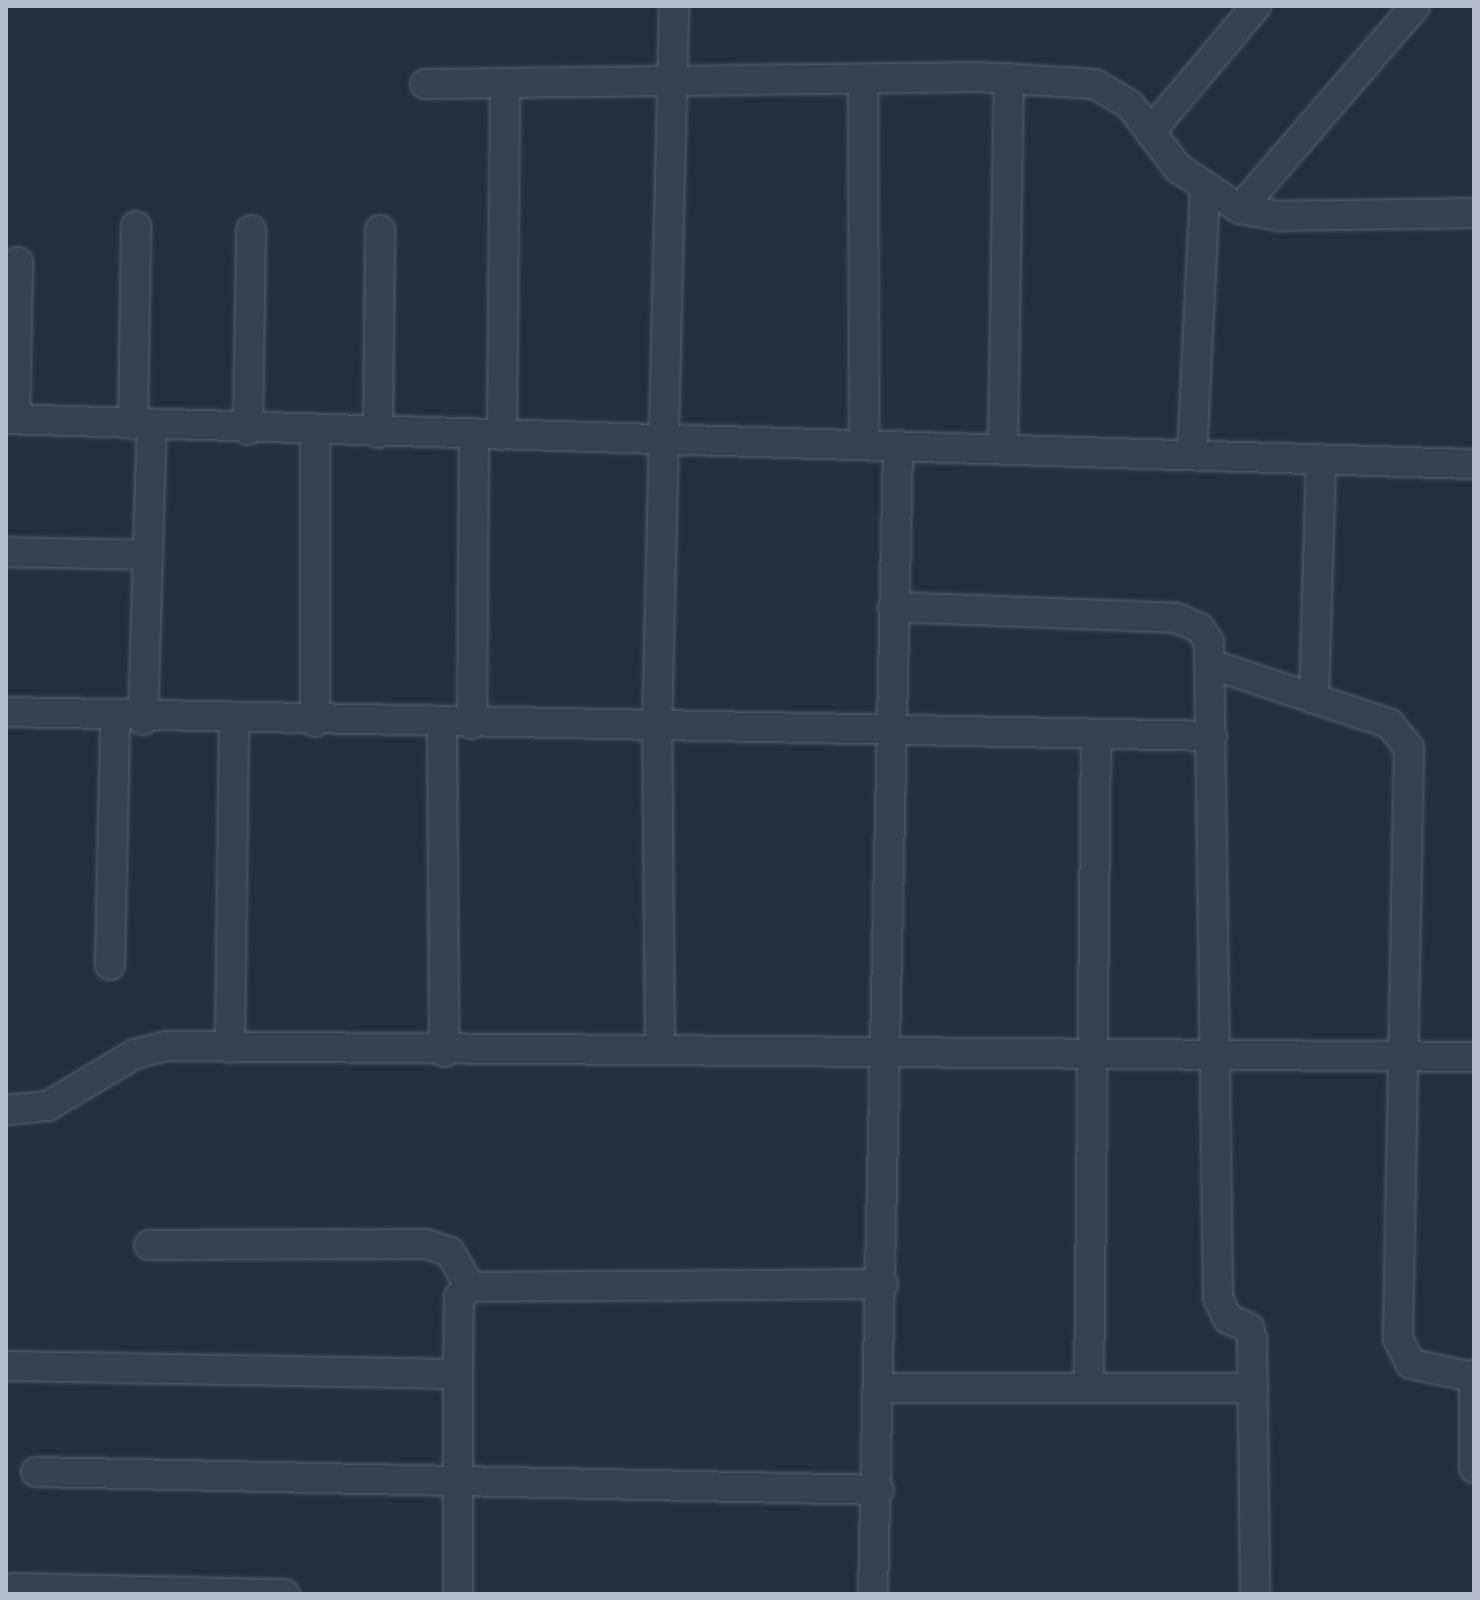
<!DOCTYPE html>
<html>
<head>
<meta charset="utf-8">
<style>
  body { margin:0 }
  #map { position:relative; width:1480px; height:1600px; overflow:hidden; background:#242f3e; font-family:Lato,sans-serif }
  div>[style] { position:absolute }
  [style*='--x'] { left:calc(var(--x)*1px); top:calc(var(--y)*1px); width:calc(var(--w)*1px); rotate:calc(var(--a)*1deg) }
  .roads { filter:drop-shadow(0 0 2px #565f6c) drop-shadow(0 0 2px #565f6c) }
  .minor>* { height:28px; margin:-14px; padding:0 14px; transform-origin:14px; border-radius:14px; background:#38414e }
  span { translate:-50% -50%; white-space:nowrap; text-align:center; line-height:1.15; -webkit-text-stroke:6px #1d2633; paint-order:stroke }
  .frame { position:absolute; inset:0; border:8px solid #b4bcc9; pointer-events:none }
</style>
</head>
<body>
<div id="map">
  <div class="roads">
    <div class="minor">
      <div style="--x:863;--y:81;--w:363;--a:89.8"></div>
      <div style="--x:425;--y:84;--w:554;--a:-0.72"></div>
      <div style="--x:979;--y:77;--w:116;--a:3.5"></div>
      <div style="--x:1095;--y:84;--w:41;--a:31"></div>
      <div style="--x:1130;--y:105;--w:79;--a:52.7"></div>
      <div style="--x:1178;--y:168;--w:74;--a:33.5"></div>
      <div style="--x:1240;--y:209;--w:39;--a:10"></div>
      <div style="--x:1278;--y:216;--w:196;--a:-0.9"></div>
      <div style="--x:1150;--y:132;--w:165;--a:-49.9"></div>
      <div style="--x:1240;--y:209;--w:268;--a:-49.2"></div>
      <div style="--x:6;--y:419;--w:1469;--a:1.76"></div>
      <div style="--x:15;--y:419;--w:157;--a:-88.9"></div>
      <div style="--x:133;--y:424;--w:198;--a:-89.1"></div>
      <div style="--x:248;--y:430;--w:200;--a:-89.1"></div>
      <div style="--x:315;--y:432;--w:290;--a:90"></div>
      <div style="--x:378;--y:433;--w:203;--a:-89.4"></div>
      <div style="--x:502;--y:435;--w:352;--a:-89.5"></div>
      <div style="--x:1003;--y:448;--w:370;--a:-89.1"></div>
      <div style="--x:1192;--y:455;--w:265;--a:-87.2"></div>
      <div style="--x:6;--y:552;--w:142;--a:1.2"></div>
      <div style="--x:893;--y:607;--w:283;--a:2.2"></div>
      <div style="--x:1176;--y:618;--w:26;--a:23"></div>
      <div style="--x:1200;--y:628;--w:17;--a:57"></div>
      <div style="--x:1209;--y:642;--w:656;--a:89.21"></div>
      <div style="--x:1218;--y:1298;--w:23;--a:65"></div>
      <div style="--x:1228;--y:1319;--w:23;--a:23"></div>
      <div style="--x:1249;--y:1328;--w:11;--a:75"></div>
      <div style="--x:1252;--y:1339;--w:255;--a:89.3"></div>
      <div style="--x:1213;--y:665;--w:187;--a:18.4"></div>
      <div style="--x:1390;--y:724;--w:31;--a:52"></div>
      <div style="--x:1409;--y:748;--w:591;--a:91.07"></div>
      <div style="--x:1398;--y:1339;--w:28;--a:63"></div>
      <div style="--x:1411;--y:1364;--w:63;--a:11.8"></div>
      <div style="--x:1314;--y:699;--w:238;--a:-88.3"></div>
      <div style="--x:6;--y:712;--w:1206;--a:1.14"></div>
      <div style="--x:143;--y:720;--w:295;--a:-88.3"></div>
      <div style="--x:472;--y:724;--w:289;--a:-89.6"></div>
      <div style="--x:442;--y:725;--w:327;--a:89.6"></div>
      <div style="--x:110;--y:965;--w:247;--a:-88.8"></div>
      <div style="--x:230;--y:1048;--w:327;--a:-89.3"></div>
      <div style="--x:660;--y:1049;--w:319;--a:-90.5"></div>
      <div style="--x:657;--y:730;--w:724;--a:-88.65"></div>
      <div style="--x:6;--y:1110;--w:42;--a:-5.4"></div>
      <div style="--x:48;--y:1106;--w:101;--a:-30.9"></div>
      <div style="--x:135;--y:1054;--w:32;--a:-14"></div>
      <div style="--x:166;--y:1046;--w:1308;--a:0.48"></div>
      <div style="--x:149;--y:1245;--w:277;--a:-0.2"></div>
      <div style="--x:426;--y:1244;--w:25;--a:18"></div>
      <div style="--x:450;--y:1252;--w:40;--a:60.3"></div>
      <div style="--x:6;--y:1366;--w:452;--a:1"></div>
      <div style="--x:458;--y:1374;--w:77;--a:-89.3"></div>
      <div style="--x:459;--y:1297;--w:15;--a:-42"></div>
      <div style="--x:470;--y:1287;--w:413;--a:-0.4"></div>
      <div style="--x:1474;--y:1375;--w:93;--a:90"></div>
      <div style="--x:879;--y:1388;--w:374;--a:0"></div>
      <div style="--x:1089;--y:1388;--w:653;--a:-89.39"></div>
      <div style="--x:36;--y:1472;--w:843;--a:1.22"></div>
      <div style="--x:13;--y:1588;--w:272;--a:1.3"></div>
      <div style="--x:458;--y:1594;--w:220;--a:-90"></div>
      <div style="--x:873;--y:1594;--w:1149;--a:-88.75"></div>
    </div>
  </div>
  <div class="frame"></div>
</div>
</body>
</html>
